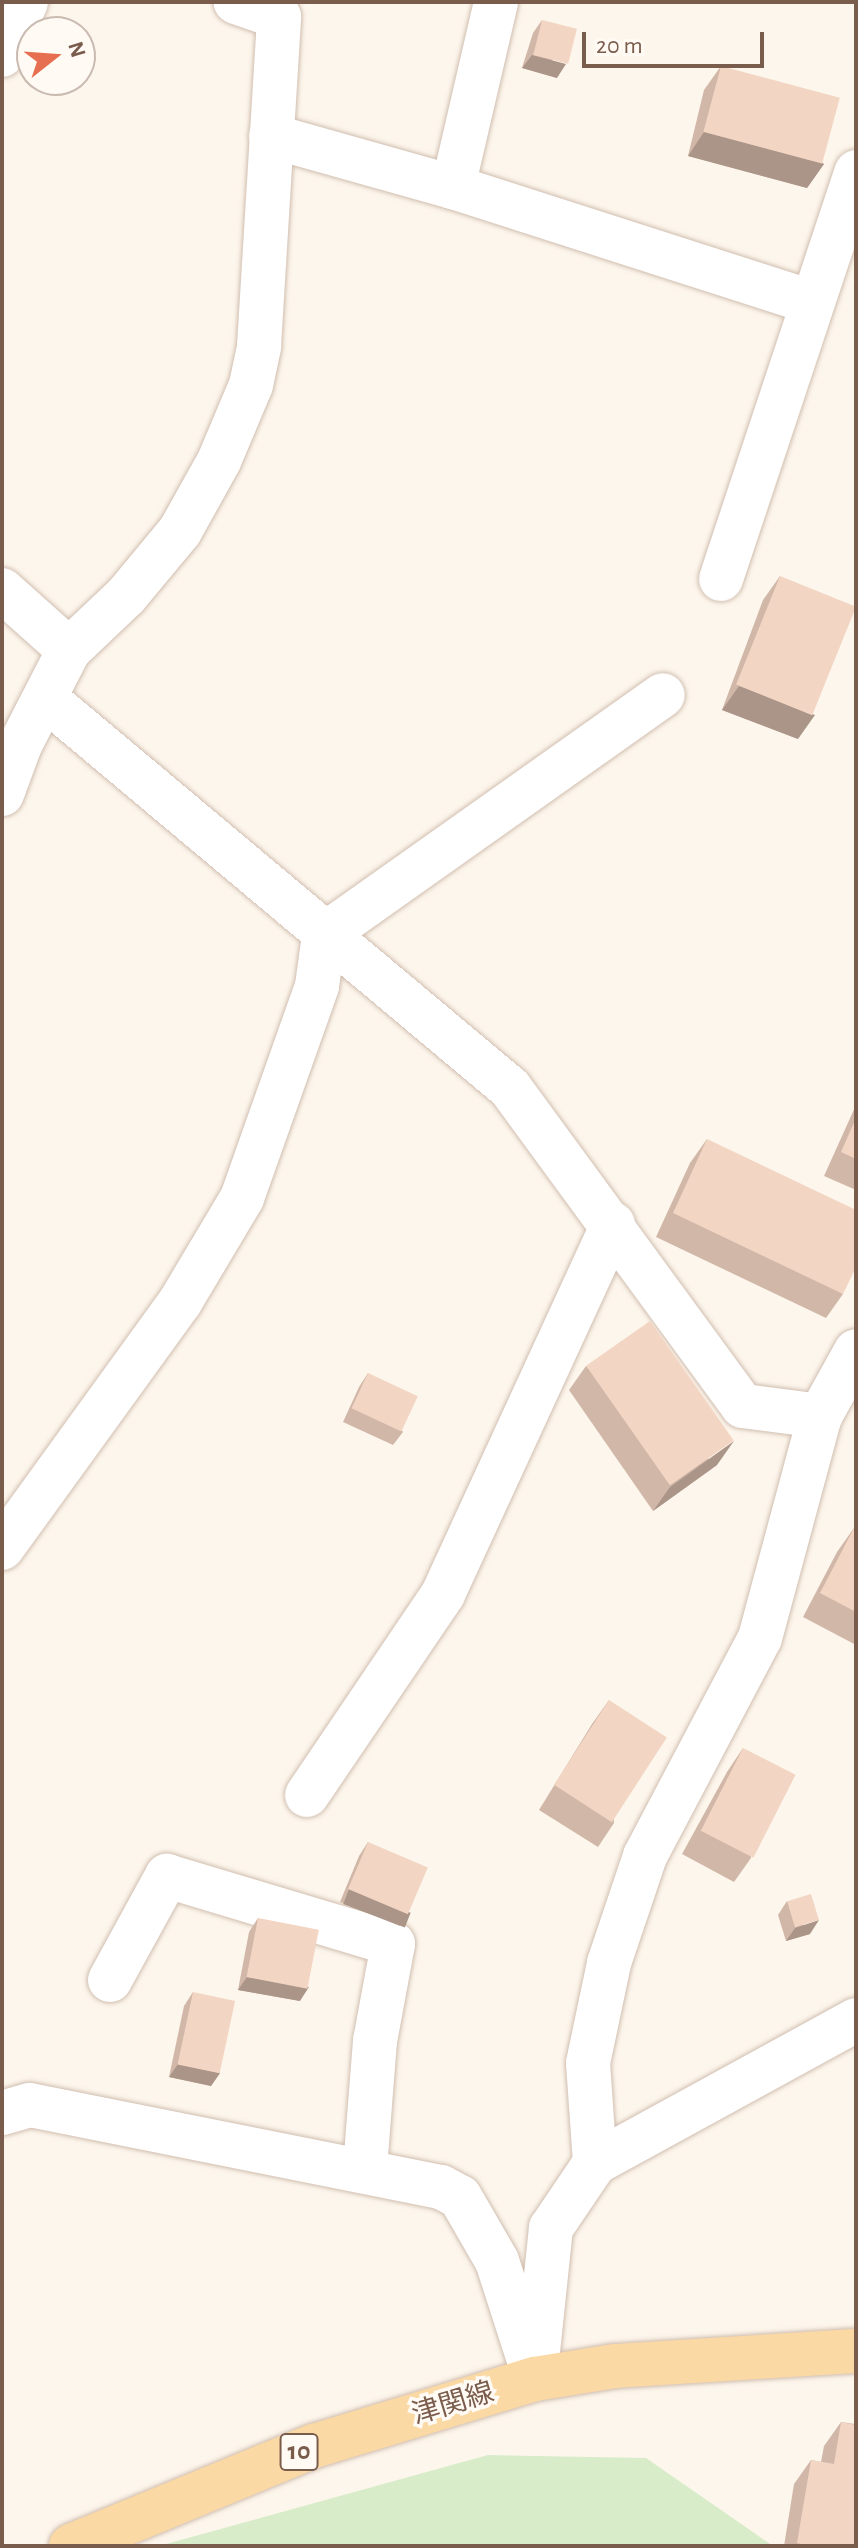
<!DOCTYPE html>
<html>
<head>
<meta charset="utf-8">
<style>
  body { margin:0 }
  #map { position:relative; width:858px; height:2548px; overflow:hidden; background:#fdf6ec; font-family:"Alegreya Sans","Noto Sans JP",sans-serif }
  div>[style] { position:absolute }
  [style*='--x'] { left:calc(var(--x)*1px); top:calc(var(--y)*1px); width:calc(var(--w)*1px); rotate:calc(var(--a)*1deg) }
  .green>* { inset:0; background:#d8ecc9 }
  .roads { filter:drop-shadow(0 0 2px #d1beb0) drop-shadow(0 0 2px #d1beb0) }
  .minor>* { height:44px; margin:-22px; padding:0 22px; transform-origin:22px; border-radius:22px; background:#fff }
  .primary>* { height:44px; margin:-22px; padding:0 22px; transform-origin:22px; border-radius:22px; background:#fbd9a5 }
  .wall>* { inset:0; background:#d1b7a8 }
  .shaded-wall>* { inset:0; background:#aa9588; transform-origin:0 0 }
  .building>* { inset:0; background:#f3d5c3; transform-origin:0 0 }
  span { translate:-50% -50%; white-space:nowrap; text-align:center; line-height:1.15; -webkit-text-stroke:7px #fffaf3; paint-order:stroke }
  .shield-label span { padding:2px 6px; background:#fffaf3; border:2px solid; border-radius:6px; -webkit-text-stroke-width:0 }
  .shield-label { font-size:26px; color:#7a5c4d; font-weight:700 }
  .street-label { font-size:28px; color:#7a5c4d }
  .frame { position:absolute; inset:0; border:4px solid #7a5c4d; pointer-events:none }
  .north { position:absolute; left:16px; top:16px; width:80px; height:80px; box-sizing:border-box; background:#fffaf3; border:2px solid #cabbb1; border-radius:50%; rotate:73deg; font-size:22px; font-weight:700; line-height:32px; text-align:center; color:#7a5c4d }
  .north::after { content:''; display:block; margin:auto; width:28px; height:36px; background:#e76f51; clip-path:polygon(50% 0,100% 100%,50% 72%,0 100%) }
  .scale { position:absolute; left:582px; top:32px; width:182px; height:36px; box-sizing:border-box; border:4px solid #7a5c4d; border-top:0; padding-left:10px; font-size:24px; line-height:28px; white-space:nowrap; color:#7a5c4d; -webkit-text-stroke:6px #fffaf3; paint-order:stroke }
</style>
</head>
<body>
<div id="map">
  <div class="green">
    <div style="clip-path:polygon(488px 2455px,646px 2458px,773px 2546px,159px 2546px)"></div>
  </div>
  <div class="roads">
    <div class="minor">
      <div style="--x:2;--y:55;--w:58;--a:-65.6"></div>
      <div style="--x:271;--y:136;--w:189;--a:15.7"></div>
      <div style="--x:453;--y:187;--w:377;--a:17.8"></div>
      <div style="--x:453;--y:187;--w:190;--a:-76.9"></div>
      <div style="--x:721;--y:579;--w:429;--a:-71.6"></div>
      <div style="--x:2;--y:590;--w:90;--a:41.8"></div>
      <div style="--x:46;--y:699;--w:605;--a:39.98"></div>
      <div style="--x:510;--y:1088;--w:394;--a:53.8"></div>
      <div style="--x:743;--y:1406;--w:78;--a:7.4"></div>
      <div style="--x:2;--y:794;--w:52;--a:-69.8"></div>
      <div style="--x:20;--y:745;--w:107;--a:-62.7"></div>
      <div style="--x:69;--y:650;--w:79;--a:-43.5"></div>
      <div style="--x:126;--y:596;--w:85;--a:-50.3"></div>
      <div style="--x:180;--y:531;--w:80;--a:-60.9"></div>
      <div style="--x:219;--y:461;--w:82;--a:-67.2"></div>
      <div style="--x:251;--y:385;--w:40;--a:-78"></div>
      <div style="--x:259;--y:346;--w:330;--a:-86.5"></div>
      <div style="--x:279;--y:17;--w:46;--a:-160.8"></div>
      <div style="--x:2;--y:1548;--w:304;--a:-54.1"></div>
      <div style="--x:180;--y:1302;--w:121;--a:-59.2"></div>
      <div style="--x:242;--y:1198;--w:225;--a:-70.5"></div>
      <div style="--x:317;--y:986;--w:51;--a:-82.2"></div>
      <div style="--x:324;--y:935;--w:415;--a:-35.3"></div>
      <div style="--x:307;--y:1795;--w:243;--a:-55.9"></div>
      <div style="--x:443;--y:1594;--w:407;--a:-65.3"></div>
      <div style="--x:110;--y:1980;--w:119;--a:-61.3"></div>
      <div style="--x:167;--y:1876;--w:236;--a:16.7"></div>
      <div style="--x:393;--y:1944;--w:99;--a:100.5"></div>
      <div style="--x:375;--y:2041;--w:128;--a:94.5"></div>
      <div style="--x:2;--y:2113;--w:29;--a:-16"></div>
      <div style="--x:30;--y:2105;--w:419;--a:11.3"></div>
      <div style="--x:441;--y:2187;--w:21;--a:28"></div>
      <div style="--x:460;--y:2197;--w:74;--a:60"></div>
      <div style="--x:497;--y:2261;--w:124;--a:72.1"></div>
      <div style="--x:595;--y:2163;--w:100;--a:-94"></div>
      <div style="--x:588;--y:2063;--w:102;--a:-78.1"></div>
      <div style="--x:609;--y:1963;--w:113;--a:-71.4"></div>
      <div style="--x:645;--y:1856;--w:246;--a:-62.2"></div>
      <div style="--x:760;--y:1638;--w:230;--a:-74.9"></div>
      <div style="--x:820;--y:1416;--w:74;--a:-61"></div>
      <div style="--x:537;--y:2361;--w:134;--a:-84"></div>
      <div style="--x:551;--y:2228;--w:78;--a:-55.9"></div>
      <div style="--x:595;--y:2163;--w:298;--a:-28.7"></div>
    </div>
    <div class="primary">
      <div style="--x:71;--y:2546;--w:263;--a:-22.4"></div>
      <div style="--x:314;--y:2446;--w:231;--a:-16.9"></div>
      <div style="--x:535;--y:2379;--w:81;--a:-9.2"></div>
      <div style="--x:615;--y:2366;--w:241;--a:-3.6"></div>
    </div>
  </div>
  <div class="wall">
    <div style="clip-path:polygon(542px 20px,557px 78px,522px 68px,533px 33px)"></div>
    <div style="clip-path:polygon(721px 66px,824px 164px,807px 188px,688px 156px,704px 90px)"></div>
    <div style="clip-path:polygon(780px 576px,798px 739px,722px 710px,763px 600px)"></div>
    <div style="clip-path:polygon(856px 1105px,856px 1190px,824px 1176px)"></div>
    <div style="clip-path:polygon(707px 1139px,843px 1294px,826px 1318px,656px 1237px,690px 1163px)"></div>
    <div style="clip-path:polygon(586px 1366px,717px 1465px,653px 1511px,569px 1390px)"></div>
    <div style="clip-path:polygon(368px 1373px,403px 1432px,393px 1445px,343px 1422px,359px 1387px)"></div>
    <div style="clip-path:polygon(854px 1528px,856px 1530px,856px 1645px,803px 1617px,837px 1552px)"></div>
    <div style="clip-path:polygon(609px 1700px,614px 1823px,598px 1847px,539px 1810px,592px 1724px)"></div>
    <div style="clip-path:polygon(743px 1748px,751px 1858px,734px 1882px,682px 1854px,727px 1772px)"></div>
    <div style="clip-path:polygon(368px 1842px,400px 1926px,340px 1902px,359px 1856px)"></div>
    <div style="clip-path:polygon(787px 1901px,810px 1934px,786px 1941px,778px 1915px)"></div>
    <div style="clip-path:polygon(258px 1918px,300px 2001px,238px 1990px,249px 1932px)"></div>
    <div style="clip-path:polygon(193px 1992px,220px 2073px,211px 2086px,169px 2077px,184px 2006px)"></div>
    <div style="clip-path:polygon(841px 2422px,855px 2424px,856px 2423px,856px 2546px,784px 2546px,794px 2484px,811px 2460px,821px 2462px,824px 2446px)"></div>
  </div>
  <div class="shaded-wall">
    <div style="clip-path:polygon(532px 55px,566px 64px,557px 78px,522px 68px)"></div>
    <div style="clip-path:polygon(704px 132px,824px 164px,807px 188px,688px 156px)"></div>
    <div style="clip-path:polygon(739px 686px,815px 715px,798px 739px,722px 710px)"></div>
    <div style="clip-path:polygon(734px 1441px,717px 1465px,653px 1511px,670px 1487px)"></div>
    <div style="left:349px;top:1889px;width:66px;height:16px;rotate:21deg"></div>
    <div style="clip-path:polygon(819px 1920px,810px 1934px,786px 1941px,795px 1928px)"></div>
    <div style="clip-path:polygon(247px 1977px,309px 1987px,300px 2001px,238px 1990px)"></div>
    <div style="clip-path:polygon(178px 2064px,220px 2073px,211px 2086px,169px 2077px)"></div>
  </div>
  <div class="building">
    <div style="left:542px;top:20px;width:36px;height:36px;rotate:14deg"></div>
    <div style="left:721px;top:66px;width:123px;height:68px;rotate:15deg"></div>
    <div style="left:780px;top:576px;width:82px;height:117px;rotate:22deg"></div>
    <div style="clip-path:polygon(856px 1118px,856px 1159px,841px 1152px)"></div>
    <div style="clip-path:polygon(707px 1139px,856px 1210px,856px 1267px,843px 1294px,673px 1213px)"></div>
    <div style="left:650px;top:1321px;width:146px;height:78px;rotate:55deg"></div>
    <div style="left:368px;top:1373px;width:55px;height:39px;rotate:25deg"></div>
    <div style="clip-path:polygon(854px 1528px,856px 1530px,856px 1612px,820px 1593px)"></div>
    <div style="left:609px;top:1700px;width:69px;height:101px;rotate:33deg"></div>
    <div style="left:743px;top:1748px;width:59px;height:93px;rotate:27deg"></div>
    <div style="left:368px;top:1842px;width:65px;height:51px;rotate:23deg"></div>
    <div style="left:811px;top:1894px;width:27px;height:25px;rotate:73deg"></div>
    <div style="left:258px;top:1918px;width:62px;height:60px;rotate:11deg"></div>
    <div style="left:193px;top:1992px;width:43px;height:74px;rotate:12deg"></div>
    <div style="clip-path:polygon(841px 2422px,856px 2425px,856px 2546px,810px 2546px,797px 2543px,811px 2460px,834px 2464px)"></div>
  </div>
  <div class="shield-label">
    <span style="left:299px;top:2452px">10</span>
  </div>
  <div class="street-label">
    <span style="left:453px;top:2404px;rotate:-17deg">津関線</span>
  </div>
  <div class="frame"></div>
  <div class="north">N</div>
  <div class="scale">20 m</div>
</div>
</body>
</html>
